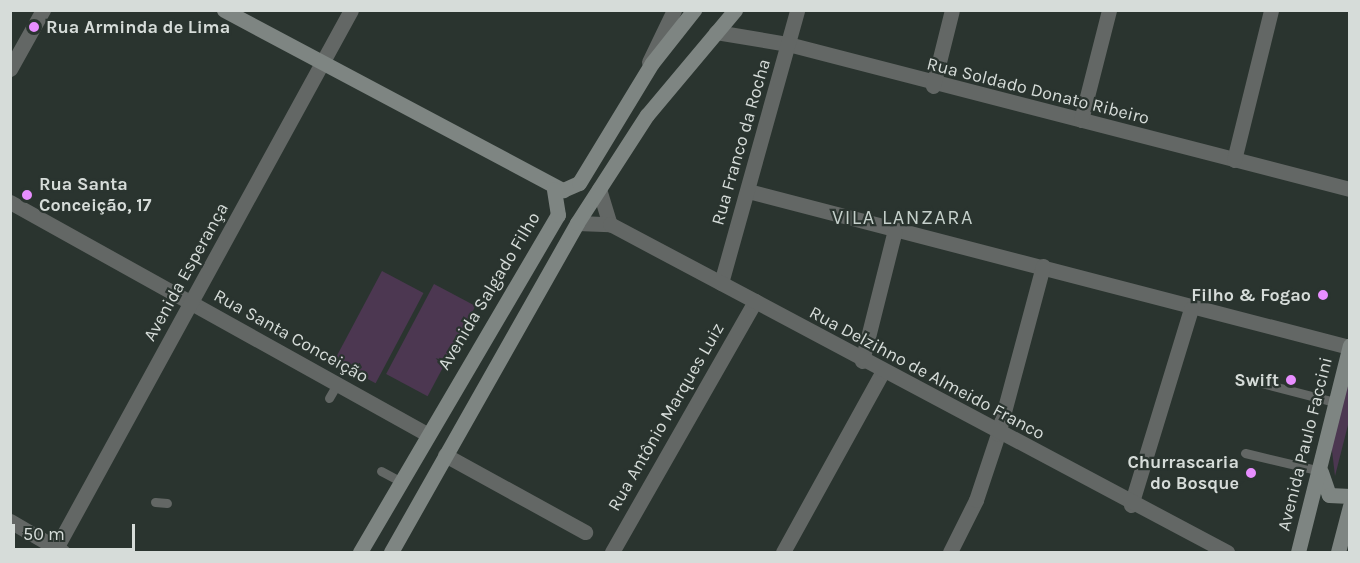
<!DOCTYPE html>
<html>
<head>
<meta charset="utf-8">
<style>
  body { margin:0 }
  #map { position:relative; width:1360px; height:563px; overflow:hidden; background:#2a342f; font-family:Karla,sans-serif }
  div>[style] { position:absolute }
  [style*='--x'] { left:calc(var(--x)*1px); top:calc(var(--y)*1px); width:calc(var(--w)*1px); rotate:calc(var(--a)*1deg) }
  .green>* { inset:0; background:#4c3751; transform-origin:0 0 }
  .service>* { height:9px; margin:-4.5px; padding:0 4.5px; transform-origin:4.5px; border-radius:4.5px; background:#636765 }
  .minor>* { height:15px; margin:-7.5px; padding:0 7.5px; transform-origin:7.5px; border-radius:7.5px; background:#636765 }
  .tertiary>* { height:15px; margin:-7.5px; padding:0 7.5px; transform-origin:7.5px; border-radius:7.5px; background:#636765 }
  .secondary>* { height:15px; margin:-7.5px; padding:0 7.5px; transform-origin:7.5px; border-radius:7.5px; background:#7e8582 }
  .dots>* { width:16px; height:16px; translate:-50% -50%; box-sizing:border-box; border:3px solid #2a342f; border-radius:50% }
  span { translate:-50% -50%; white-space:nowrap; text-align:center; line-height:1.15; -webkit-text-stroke:4.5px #2a342f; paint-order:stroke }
  .poi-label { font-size:18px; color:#d6dcd9; font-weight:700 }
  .left { translate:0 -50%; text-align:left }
  .right { translate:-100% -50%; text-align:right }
  .street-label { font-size:18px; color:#d6dcd9 }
  .neighbourhood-label { font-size:20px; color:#c5d0cb; letter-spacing:1.5px }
  .frame { position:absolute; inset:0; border:12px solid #d6dcd9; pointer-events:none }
  .scale { position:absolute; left:12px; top:524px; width:123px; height:27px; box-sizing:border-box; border:3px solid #d6dcd9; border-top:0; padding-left:8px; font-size:18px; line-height:21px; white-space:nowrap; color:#d6dcd9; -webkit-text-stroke:4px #2a342f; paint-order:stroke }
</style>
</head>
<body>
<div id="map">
  <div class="green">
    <div style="left:382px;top:271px;width:47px;height:102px;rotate:28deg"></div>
    <div style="left:434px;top:284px;width:47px;height:102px;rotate:28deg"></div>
    <div style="clip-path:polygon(1349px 372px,1349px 421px,1335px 476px,1331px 442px)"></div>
  </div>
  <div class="service">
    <div style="--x:1250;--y:380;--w:88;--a:14.5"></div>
    <div style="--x:329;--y:398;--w:16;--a:-60"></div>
    <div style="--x:1245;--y:453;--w:74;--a:13.3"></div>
    <div style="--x:381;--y:471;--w:21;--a:28"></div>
    <div style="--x:155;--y:502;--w:12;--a:5"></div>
  </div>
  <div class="minor">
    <div style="--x:716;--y:32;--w:73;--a:9.5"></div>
    <div style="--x:788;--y:44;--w:580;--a:14.47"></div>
    <div style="--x:649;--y:62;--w:58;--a:-64.3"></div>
    <div style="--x:10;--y:69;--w:68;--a:-60.8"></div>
    <div style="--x:933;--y:86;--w:78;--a:-76"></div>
    <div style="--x:1081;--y:120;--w:114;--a:-75.7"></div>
    <div style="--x:1234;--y:160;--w:154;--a:-76.1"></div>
    <div style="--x:748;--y:191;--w:621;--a:14.55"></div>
    <div style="--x:10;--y:202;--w:476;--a:29.1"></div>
    <div style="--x:721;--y:283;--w:283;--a:-74.4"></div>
    <div style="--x:862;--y:361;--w:135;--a:-75.9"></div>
    <div style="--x:445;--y:455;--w:160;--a:28.8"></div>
    <div style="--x:1131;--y:505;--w:205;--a:-73"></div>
    <div style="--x:10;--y:521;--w:61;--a:30.3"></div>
    <div style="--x:54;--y:552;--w:618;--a:-61.28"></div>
    <div style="--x:612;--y:552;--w:289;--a:-60.3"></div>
    <div style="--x:783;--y:552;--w:205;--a:-61.1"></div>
    <div style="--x:950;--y:552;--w:58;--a:-63.4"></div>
    <div style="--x:976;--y:500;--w:70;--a:-71.6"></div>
    <div style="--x:998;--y:434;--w:174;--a:-75"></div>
  </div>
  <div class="tertiary">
    <div style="--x:599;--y:189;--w:37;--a:73"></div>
    <div style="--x:577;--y:223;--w:33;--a:2"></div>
    <div style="--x:610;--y:224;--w:699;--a:28"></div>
  </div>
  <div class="secondary">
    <div style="--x:224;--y:10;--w:384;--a:28"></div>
    <div style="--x:563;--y:190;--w:17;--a:-24"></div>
    <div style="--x:579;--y:183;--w:140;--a:-58.7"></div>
    <div style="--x:652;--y:63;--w:68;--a:-51.6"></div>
    <div style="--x:1321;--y:472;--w:24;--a:71"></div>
    <div style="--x:1329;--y:495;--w:21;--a:3"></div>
    <div style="--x:360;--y:552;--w:391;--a:-59.6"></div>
    <div style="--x:558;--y:215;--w:26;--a:-99"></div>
    <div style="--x:391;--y:552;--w:378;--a:-60.5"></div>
    <div style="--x:577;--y:223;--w:129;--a:-57.1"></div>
    <div style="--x:647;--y:115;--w:137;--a:-50"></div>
    <div style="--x:1298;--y:552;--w:213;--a:-75.9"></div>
    <div style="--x:1338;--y:552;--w:48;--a:-75.4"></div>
  </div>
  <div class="dots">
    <div style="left:34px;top:27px;background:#e88eff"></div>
    <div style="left:27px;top:195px;background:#e88eff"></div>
    <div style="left:1323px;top:295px;background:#e88eff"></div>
    <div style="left:1291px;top:380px;background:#e88eff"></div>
    <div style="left:1251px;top:473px;background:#e88eff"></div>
  </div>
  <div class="poi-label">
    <span class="left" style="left:46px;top:27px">Rua Arminda de Lima</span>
    <span class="left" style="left:39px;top:195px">Rua Santa<br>Conceição, 17</span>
    <span class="right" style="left:1311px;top:295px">Filho &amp; Fogao</span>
    <span class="right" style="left:1279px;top:380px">Swift</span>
    <span class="right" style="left:1239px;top:473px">Churrascaria<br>do Bosque</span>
  </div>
  <div class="street-label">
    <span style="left:1038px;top:91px;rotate:14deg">Rua Soldado Donato Ribeiro</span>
    <span style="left:741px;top:142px;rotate:-74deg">Rua Franco da Rocha</span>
    <span style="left:186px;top:272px;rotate:-61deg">Avenida Esperança</span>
    <span style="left:489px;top:291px;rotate:-59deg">Avenida Salgado Filho</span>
    <span style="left:291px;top:336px;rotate:29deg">Rua Santa Conceição</span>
    <span style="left:927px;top:373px;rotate:28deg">Rua Delzihno de Almeido Franco</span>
    <span style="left:666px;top:417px;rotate:-60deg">Rua Antônio Marques Luiz</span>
    <span style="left:1305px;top:444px;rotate:-76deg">Avenida Paulo Faccini</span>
  </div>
  <div class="neighbourhood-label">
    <span style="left:903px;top:217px">VILA LANZARA</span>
  </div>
  <div class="frame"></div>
  <div class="scale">50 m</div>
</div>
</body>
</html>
